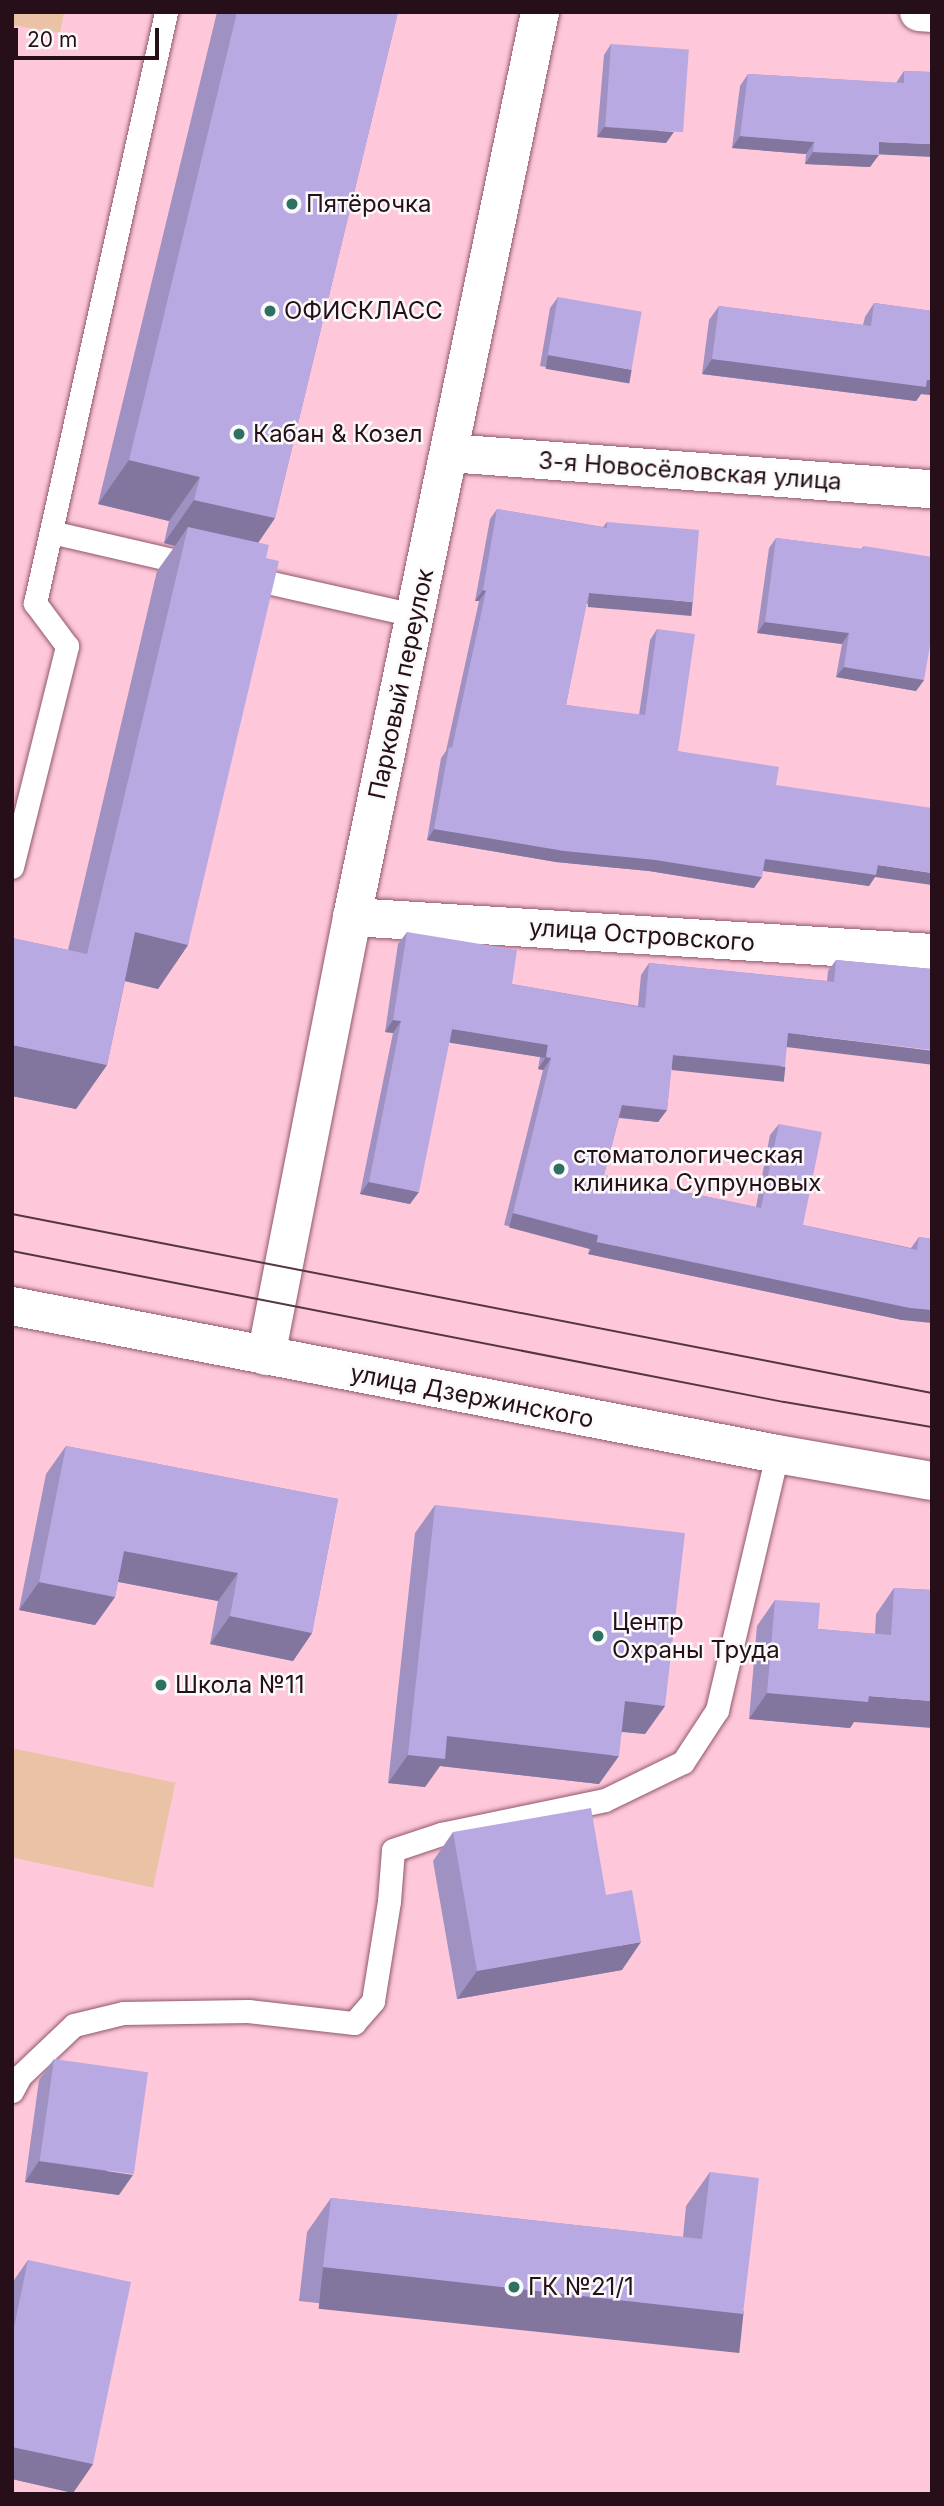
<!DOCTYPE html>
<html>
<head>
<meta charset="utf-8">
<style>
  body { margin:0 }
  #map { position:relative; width:944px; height:2506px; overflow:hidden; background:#fec8da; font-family:Inter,sans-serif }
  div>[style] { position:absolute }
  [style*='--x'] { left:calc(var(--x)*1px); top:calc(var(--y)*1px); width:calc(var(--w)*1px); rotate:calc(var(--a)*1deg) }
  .green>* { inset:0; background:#eac2a6; transform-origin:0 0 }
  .roads { filter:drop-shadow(0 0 2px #91576c) drop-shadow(0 0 2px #91576c) }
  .service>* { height:23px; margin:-11.5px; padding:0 11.5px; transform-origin:11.5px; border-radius:11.5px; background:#fff }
  .minor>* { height:38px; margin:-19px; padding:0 19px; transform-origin:19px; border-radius:19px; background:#fff }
  .tertiary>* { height:38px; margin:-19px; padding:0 19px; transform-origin:19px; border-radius:19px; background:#fff }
  .secondary>* { height:38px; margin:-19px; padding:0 19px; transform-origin:19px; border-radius:19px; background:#fff }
  .tram>* { height:2px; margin:-1px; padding:0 1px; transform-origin:1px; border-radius:1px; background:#533641 }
  .wall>* { inset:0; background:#9f91c2 }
  .shaded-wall>* { inset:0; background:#82769e; transform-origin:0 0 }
  .building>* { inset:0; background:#b9a9e2; transform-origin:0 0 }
  .dots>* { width:19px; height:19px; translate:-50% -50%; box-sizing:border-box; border:4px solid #fafafa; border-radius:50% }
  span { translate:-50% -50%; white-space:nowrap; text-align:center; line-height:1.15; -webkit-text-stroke:5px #fafafa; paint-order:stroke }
  .poi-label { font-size:24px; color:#260f18 }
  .left { translate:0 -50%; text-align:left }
  .street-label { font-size:24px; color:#260f18 }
  .frame { position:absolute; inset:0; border:14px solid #260f18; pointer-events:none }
  .scale { position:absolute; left:14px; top:28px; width:145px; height:32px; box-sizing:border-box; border:4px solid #260f18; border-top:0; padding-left:9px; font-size:21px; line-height:24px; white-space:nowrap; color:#260f18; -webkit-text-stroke:5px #fafafa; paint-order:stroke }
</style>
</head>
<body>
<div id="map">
  <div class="green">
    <div style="clip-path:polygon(12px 12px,64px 12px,60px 33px,12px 25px)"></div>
    <div style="left:12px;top:1748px;width:167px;height:107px;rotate:12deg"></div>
  </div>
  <div class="roads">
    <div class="service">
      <div style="--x:51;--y:532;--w:147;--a:13"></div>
      <div style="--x:245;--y:577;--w:173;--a:12.7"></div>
      <div style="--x:12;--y:867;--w:228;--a:-76"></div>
      <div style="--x:67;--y:646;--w:54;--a:-126.7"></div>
      <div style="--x:35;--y:603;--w:605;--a:-77.5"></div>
      <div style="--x:12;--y:2091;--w:17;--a:-62"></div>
      <div style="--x:20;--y:2076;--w:74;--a:-43.4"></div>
      <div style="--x:74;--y:2025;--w:50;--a:-13.8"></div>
      <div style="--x:123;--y:2013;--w:125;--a:-0.9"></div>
      <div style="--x:248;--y:2011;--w:107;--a:6.5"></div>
      <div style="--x:354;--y:2023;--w:29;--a:-49"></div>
      <div style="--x:373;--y:2001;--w:101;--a:-80.9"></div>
      <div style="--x:389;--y:1901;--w:51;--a:-85.5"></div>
      <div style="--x:393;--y:1850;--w:51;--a:-18.4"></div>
      <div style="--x:441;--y:1834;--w:167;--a:-11.7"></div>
      <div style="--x:605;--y:1800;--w:87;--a:-26"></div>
      <div style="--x:683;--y:1762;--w:62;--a:-56.8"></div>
      <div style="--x:717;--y:1710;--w:263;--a:-76.8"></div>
    </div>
    <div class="minor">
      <div style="--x:919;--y:12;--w:13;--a:4"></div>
      <div style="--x:449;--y:453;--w:484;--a:4.3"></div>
      <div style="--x:352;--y:917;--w:581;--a:3.55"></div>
    </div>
    <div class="tertiary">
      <div style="--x:266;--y:1356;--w:447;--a:-78.9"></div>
      <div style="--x:352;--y:917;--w:924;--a:-78.26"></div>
    </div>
    <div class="secondary">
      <div style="--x:12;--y:1306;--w:779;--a:10.95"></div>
      <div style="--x:777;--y:1454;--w:157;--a:9.9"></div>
    </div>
  </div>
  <div class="tram">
    <div style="--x:12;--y:1214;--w:937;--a:11.01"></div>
    <div style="--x:12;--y:1251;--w:787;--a:11.07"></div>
    <div style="--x:784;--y:1402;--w:150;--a:9.6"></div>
  </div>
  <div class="wall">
    <div style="clip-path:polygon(217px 12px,398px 12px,275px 518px,258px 543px,188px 945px,158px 989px,125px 981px,107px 1065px,76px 1109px,12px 1096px,12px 938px,68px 950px,157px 571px,175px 546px,164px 543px,169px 521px,98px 504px)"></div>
    <div style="clip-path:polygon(611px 44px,666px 143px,597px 137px,604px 55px)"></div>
    <div style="clip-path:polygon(904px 71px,932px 72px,870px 167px,805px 164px,806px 154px,732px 148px,740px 86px,748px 74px,896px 83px)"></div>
    <div style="clip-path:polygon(558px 297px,625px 381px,540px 366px,550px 308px)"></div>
    <div style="clip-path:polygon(874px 303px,932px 311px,932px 395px,921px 394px,916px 401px,702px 374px,709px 320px,719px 306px,863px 325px,865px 317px)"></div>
    <div style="clip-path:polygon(497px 509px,603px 527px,607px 522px,686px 613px,586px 604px,566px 705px,639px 715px,650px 640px,657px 629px,678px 751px,776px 785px,875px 877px,869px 886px,763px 871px,754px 888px,649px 871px,556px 862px,427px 840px,441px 758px,446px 751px,479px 601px,475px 601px,490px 519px)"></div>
    <div style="clip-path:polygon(776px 538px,861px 549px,864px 546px,924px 680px,916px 691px,836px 677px,842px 644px,757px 633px,769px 548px)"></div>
    <div style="clip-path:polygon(407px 932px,512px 984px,638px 1006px,641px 975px,649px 963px,827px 981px,828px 971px,836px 960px,932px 969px,787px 1046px,777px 1078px,671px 1068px,667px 1110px,658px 1122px,619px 1118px,604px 1175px,756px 1207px,770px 1135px,779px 1124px,803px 1225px,911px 1248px,919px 1237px,932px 1239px,902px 1320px,588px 1254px,590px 1247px,504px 1225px,543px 1070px,538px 1069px,540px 1057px,449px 1042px,410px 1204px,360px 1194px,393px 1033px,385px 1032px,398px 944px)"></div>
    <div style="clip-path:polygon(66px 1446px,338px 1499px,312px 1633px,293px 1661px,210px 1644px,218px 1601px,118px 1582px,115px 1597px,95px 1625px,19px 1610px,46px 1474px)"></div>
    <div style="clip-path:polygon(435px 1505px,665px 1706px,645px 1734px,622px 1732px,599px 1784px,440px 1766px,425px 1787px,388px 1783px,415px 1533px)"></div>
    <div style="clip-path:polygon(894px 1588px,932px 1590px,850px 1728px,749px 1719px,757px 1626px,775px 1600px,818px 1629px,875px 1634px,876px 1614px)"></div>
    <div style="clip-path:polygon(453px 1832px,606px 1895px,622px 1970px,457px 1999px,433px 1861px)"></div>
    <div style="clip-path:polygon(54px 2059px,119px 2195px,25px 2182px,39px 2080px)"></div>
    <div style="clip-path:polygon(710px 2172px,720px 2348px,299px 2301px,307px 2232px,331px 2198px,683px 2237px,686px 2206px)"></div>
    <div style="clip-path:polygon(28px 2260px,93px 2464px,73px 2493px,12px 2479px,12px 2283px)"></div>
  </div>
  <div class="shaded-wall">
    <div style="clip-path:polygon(604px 127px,674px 132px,666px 143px,597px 137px)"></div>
    <div style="clip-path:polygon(740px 136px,814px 142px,806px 154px,732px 148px)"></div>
    <div style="clip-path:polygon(879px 142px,932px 144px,932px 157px,871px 154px)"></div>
    <div style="clip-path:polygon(813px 152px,879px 155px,870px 167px,805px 164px)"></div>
    <div style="left:548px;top:355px;width:85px;height:14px;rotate:10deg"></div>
    <div style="clip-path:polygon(712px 359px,932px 380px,932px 395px,921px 394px,916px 401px,702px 374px)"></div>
    <div style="clip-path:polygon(129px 460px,200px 477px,169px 521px,98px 504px)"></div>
    <div style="clip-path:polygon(194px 500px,275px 518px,245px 562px,188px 527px,175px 546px,164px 543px)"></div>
    <div style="clip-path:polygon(483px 590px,486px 591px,479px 601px,475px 601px)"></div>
    <div style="left:589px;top:593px;width:104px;height:14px;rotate:5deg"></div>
    <div style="clip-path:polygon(765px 622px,849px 633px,842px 644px,757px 633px)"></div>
    <div style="clip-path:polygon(844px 667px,924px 680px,916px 691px,836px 677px)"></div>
    <div style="clip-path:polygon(434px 829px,656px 860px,762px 877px,754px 888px,649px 871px,556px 862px,427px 840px)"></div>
    <div style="clip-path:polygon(765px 859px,878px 865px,932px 873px,932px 885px,875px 877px,869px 886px,757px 870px)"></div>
    <div style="clip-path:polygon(135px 932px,188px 945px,158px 989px,104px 976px)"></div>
    <div style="clip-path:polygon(393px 1020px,401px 1021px,393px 1033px,385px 1032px)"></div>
    <div style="left:452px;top:1029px;width:97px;height:14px;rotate:9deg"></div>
    <div style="left:788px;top:1033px;width:145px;height:14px;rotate:7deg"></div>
    <div style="clip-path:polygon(12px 1045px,107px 1065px,76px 1109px,12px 1096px)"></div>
    <div style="left:673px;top:1055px;width:113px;height:15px;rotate:6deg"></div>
    <div style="clip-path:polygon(546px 1057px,551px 1058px,543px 1070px,538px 1069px)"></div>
    <div style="clip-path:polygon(622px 1105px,667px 1110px,658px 1122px,614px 1117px)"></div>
    <div style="clip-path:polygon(369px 1182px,419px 1192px,410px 1204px,360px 1194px)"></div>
    <div style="left:513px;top:1213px;width:88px;height:15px;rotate:15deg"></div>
    <div style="clip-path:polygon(597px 1242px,932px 1310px,932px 1323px,902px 1320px,588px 1254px)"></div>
    <div style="clip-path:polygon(124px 1551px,238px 1573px,218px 1601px,104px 1579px)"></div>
    <div style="clip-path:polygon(39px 1582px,115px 1597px,95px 1625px,19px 1610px)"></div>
    <div style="clip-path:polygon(230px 1616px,312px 1633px,293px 1661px,210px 1644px)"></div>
    <div style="clip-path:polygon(767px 1693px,869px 1696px,932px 1701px,932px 1728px,854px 1722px,850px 1728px,749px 1719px)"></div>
    <div style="clip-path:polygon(625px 1701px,665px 1706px,645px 1734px,605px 1730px)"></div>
    <div style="clip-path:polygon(447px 1736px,619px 1756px,599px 1784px,440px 1766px,425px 1787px,388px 1783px,408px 1755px)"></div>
    <div style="clip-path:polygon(641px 1942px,622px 1970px,457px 1999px,477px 1971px)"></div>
    <div style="clip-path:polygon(39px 2161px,133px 2175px,119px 2195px,25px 2182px)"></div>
    <div style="left:323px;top:2267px;width:423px;height:42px;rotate:6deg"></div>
    <div style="clip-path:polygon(12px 2447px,93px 2464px,73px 2493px,12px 2479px)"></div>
  </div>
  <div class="building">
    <div style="clip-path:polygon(237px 12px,398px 12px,275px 518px,194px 500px,200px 477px,129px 460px)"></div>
    <div style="left:611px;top:44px;width:78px;height:83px;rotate:4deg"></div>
    <div style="clip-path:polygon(904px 71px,932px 72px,932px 144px,879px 142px,879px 155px,813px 152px,814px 142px,740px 136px,748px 74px,904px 83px)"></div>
    <div style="left:558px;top:297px;width:85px;height:59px;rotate:10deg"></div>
    <div style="clip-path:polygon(874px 303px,932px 311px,932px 380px,927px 380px,926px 387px,712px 359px,719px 306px,871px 326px)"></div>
    <div style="clip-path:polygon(497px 509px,607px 528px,607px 522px,699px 530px,693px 602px,589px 593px,566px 705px,645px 715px,657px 629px,695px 634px,678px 751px,779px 767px,776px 785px,932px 808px,932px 873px,878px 865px,876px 875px,765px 859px,762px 877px,656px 860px,564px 851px,434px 829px,449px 747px,452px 748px,486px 591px,483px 590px)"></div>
    <div style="clip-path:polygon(188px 527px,269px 545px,266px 558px,279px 561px,188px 945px,135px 932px,107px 1065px,12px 1045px,12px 938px,87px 954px)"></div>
    <div style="clip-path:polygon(776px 538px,863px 549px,864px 546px,932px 557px,932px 634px,924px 680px,844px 667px,849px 633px,765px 622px)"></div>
    <div style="clip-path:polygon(407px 932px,517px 950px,512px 984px,645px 1008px,649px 963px,834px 982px,836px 960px,932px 969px,932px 1050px,788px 1033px,785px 1066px,673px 1055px,667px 1110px,622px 1105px,604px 1175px,761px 1208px,779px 1124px,822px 1132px,803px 1225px,917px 1250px,919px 1237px,932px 1239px,932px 1310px,910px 1308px,597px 1242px,598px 1235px,513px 1213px,551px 1058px,546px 1057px,548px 1045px,452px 1029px,419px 1192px,369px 1182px,401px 1021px,393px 1020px)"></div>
    <div style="clip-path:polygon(66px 1446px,338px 1499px,312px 1633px,230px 1616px,238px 1573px,124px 1551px,115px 1597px,39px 1582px)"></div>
    <div style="clip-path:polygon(435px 1505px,685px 1533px,665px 1706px,625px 1701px,619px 1756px,447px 1736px,445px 1759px,408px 1755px)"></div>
    <div style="clip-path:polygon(894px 1588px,932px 1590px,932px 1701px,869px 1696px,868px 1702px,767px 1693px,775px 1600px,820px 1603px,818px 1629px,891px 1635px)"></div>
    <div style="clip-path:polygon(591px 1808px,606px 1895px,632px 1890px,641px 1942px,477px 1971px,453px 1832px)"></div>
    <div style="left:54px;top:2059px;width:95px;height:103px;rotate:8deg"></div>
    <div style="clip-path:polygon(710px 2172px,759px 2178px,743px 2314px,323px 2267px,331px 2198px,702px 2239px)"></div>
    <div style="clip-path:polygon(28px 2260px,131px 2282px,93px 2464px,12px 2447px,12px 2337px)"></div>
  </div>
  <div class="dots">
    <div style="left:292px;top:204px;background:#2e7163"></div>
    <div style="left:270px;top:311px;background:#2e7163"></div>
    <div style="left:239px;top:434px;background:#2e7163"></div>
    <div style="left:559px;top:1169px;background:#2e7163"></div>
    <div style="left:598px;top:1636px;background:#2e7163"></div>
    <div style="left:161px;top:1685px;background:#2e7163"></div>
    <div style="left:514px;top:2287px;background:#2e7163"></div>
  </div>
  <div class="poi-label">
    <span class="left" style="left:306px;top:204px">Пятёрочка</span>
    <span class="left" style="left:284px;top:311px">ОФИСКЛАСС</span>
    <span class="left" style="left:253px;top:434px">Кабан &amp; Козел</span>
    <span class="left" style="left:573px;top:1169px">стоматологическая<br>клиника Супруновых</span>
    <span class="left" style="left:612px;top:1636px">Центр<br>Охраны Труда</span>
    <span class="left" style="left:175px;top:1685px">Школа №11</span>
    <span class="left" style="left:528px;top:2287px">ГК №21/1</span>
  </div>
  <div class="street-label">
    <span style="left:690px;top:471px;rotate:4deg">3-я Новосёловская улица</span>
    <span style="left:401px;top:684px;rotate:-78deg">Парковый переулок</span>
    <span style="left:642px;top:935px;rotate:4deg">улица Островского</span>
    <span style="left:472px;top:1396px;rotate:11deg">улица Дзержинского</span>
  </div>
  <div class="frame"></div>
  <div class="scale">20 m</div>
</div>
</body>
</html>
